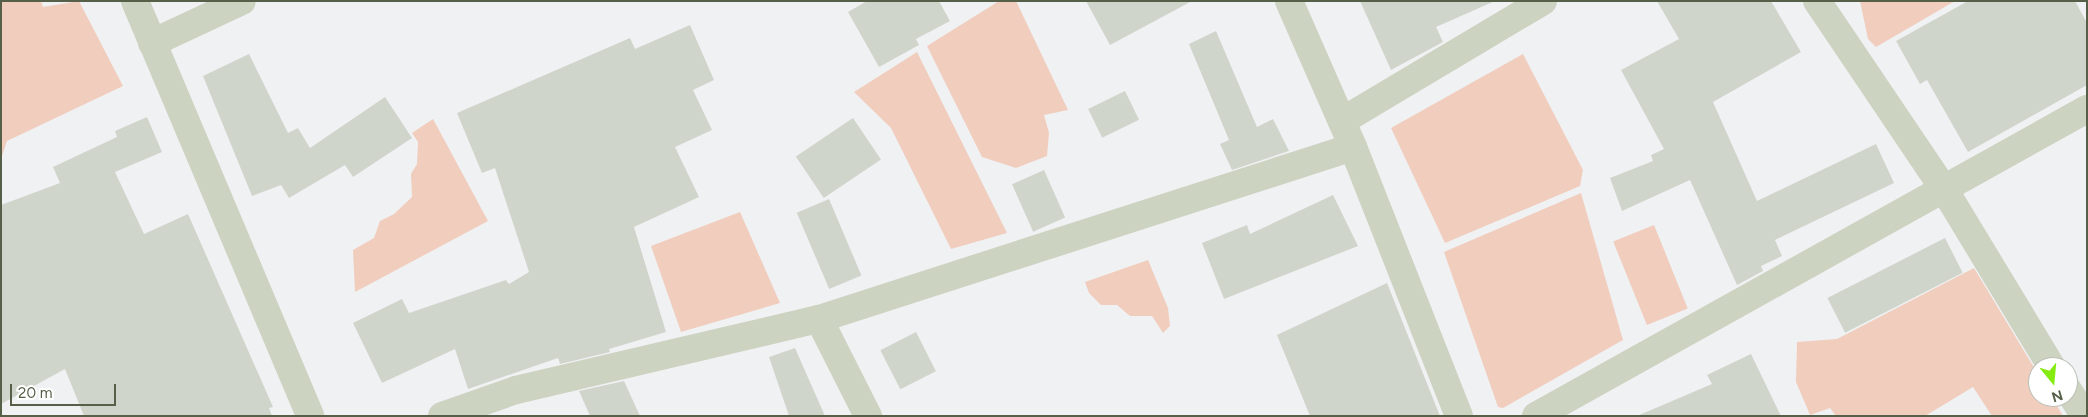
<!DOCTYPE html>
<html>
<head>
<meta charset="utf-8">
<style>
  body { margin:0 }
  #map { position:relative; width:2088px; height:417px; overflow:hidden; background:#f0f1f3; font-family:Figtree,sans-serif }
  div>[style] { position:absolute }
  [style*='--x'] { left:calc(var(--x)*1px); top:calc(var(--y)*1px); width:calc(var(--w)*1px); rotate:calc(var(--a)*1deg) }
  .green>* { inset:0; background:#f1cdbe; transform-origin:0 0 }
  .building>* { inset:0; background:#d0d5cc; transform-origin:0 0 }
  .minor>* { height:28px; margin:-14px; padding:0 14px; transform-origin:14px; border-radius:14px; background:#ccd3c1 }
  span { translate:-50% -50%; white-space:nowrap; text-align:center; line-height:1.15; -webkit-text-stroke:4.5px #fff; paint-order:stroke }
  .frame { position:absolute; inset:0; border:2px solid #565f47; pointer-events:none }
  .north { position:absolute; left:2028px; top:357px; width:50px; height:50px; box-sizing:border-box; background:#fff; border:1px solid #bbbfb5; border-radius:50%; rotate:163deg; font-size:14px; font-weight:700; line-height:20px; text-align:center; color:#565f47 }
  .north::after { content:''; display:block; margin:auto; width:18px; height:22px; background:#84ec11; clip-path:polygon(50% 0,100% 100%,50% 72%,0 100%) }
  .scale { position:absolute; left:10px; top:384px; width:106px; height:22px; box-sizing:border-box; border:2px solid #565f47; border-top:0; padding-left:6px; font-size:15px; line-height:18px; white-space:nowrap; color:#565f47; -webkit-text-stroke:4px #fff; paint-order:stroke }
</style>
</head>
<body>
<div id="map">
  <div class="green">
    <div style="clip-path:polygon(1px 1px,41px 1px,43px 7px,79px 1px,123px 86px,7px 141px,1px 159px)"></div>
    <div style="clip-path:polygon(999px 1px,1016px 1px,1068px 110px,1044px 115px,1049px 133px,1047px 156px,1016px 168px,982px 157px,927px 46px)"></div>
    <div style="clip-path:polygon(1860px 1px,1955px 1px,1876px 47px,1868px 39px)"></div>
    <div style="clip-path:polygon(917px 52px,1007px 233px,951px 249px,891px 128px,854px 92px)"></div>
    <div style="clip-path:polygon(1523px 54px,1583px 170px,1580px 186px,1445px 243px,1391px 128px)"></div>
    <div style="clip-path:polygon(433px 119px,488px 221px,355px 292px,353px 250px,374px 238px,380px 221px,394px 214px,412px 197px,411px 174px,417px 164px,418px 142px,412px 133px)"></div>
    <div style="clip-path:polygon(1581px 193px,1623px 340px,1503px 408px,1498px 407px,1444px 252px)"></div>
    <div style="clip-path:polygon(740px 212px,780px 303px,681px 332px,651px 246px)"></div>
    <div style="left:1654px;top:225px;width:90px;height:44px;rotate:68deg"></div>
    <div style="clip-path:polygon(1148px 260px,1168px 308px,1170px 326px,1163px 333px,1152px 316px,1130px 316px,1117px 305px,1101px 305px,1089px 293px,1085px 282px)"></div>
    <div style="clip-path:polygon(1974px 268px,2038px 374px,2038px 397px,2052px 397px,2063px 416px,1992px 416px,1973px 387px,1925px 416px,1836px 416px,1830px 408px,1810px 415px,1796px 382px,1797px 342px,1837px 339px)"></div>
  </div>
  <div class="building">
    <div style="clip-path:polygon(867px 1px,939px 1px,950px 21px,916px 39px,919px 45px,879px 67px,848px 12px)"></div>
    <div style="clip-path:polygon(1086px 1px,1192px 1px,1110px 45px)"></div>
    <div style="clip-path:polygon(1360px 1px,1495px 1px,1436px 27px,1443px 42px,1391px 70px)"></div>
    <div style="clip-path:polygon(1657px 1px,1771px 1px,1801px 52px,1713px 102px,1757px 201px,1876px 144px,1894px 183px,1775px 240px,1782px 256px,1761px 266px,1763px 271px,1737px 285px,1690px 180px,1622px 211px,1610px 178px,1653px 161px,1651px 155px,1664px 149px,1621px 70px,1679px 39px)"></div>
    <div style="clip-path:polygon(1968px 1px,2075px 1px,2087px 23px,2087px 85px,1968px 152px,1927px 80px,1920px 84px,1896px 41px)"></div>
    <div style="clip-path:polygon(690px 25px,714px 80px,693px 90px,712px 130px,675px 147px,699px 197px,634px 227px,666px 332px,609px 349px,610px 352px,560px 364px,558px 358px,468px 389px,455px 349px,382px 383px,353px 323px,402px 299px,409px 313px,506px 280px,509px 284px,529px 272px,495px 168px,482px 173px,457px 113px,630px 38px,635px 49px)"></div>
    <div style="clip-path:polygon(1216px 31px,1257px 127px,1273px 119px,1289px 151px,1232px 170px,1220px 144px,1229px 140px,1189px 44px)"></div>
    <div style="clip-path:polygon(249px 54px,288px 133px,298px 128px,310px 148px,385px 97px,412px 138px,353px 177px,345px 165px,289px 198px,281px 185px,252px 196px,203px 76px)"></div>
    <div style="left:1125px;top:91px;width:32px;height:41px;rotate:64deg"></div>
    <div style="clip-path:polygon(147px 117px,162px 152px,115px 172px,144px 234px,188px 214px,273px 407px,269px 408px,272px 416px,84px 416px,65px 369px,1px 404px,1px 205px,60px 183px,53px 167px,117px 137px,115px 131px)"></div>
    <div style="left:853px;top:118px;width:50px;height:69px;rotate:56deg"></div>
    <div style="left:1044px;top:170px;width:52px;height:35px;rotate:66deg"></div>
    <div style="clip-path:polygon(1333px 195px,1358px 246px,1224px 299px,1202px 243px,1247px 225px,1250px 234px)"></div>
    <div style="left:829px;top:199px;width:83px;height:35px;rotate:67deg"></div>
    <div style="left:1945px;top:238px;width:39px;height:132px;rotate:63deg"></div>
    <div style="clip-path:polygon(1387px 283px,1440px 416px,1310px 416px,1277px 335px)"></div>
    <div style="left:916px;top:332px;width:44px;height:40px;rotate:63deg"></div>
    <div style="clip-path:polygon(795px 348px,825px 416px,789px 416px,769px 357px)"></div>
    <div style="clip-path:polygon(1751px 354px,1781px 416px,1637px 416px,1712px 384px,1707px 375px)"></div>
    <div style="clip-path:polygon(624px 381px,640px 416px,590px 416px,579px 391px)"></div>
  </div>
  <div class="minor">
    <div style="--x:135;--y:1;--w:450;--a:67.1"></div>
    <div style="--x:1289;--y:1;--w:159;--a:66.3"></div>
    <div style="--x:1353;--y:147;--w:289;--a:68.5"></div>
    <div style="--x:1817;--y:1;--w:227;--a:56"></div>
    <div style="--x:1944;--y:189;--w:208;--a:58.8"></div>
    <div style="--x:152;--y:43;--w:99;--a:-25"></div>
    <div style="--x:1342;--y:121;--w:234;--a:-30.8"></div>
    <div style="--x:819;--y:319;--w:109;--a:63.2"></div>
    <div style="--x:2068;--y:390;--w:31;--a:57"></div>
    <div style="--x:442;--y:416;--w:78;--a:-19.4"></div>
    <div style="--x:516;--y:390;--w:311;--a:-13.2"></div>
    <div style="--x:819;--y:319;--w:561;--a:-17.85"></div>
    <div style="--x:1536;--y:416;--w:631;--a:-29.13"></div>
  </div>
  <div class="frame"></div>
  <div class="north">N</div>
  <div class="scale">20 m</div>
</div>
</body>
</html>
